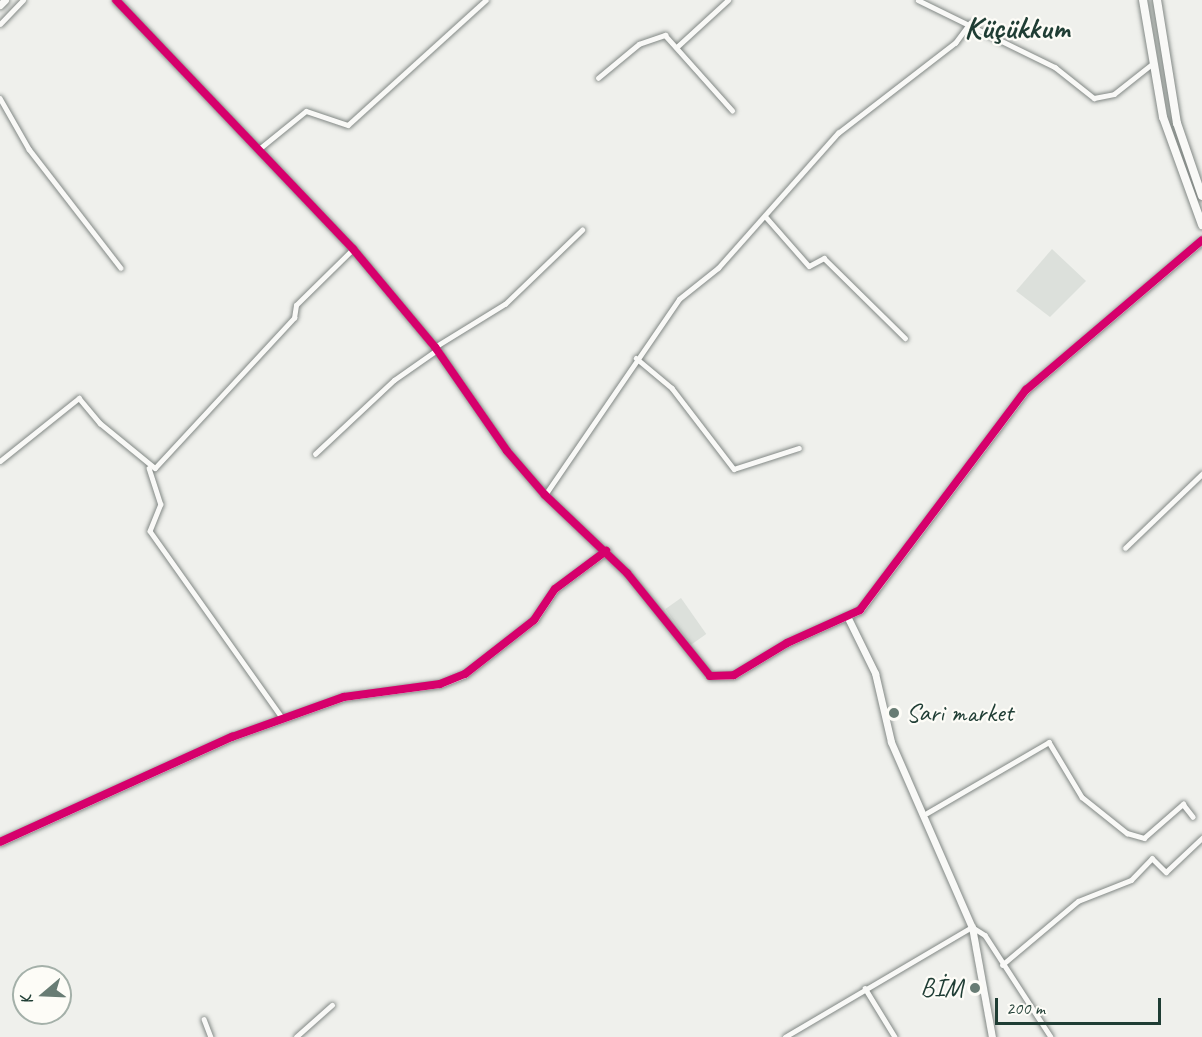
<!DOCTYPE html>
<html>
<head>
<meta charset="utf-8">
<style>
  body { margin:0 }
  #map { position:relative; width:1202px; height:1037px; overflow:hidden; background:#eff0ec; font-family:Caveat,sans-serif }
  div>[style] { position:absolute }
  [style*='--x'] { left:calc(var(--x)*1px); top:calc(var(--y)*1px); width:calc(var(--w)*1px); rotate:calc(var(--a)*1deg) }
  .green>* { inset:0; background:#dce0db; transform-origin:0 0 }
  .roads { filter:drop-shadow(0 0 2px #828885) drop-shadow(0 0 2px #828885) }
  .street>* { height:4.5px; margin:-2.25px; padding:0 2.25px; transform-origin:2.25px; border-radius:2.25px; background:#f9f9f7 }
  .secondary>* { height:7px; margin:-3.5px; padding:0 3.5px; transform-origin:3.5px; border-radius:3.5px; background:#f9f9f7 }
  .highway>* { height:8px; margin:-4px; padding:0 4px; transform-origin:4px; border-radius:4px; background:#f9f9f7 }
  .cycleway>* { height:8px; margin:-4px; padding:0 4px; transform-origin:4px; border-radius:4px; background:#d6006c }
  .dots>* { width:16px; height:16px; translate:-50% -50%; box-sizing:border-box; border:3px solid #fdfcf7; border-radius:50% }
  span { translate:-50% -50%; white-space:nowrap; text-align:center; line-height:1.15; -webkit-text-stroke:4.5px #fdfcf7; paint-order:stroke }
  .poi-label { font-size:26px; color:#1f3d34 }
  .left { translate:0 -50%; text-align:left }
  .right { translate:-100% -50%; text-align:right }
  .district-label { font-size:32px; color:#1f3d34; font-weight:700 }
  .north { position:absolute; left:12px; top:965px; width:60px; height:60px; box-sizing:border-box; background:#fdfcf7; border:2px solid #a4b0a9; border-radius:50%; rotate:251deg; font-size:16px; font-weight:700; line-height:24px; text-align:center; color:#1f3d34 }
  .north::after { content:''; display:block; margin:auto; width:21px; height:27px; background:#687c74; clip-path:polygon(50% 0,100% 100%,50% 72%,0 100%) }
  .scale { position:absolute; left:995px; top:998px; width:166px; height:27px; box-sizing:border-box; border:3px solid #1f3d34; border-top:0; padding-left:8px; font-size:18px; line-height:21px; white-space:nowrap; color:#1f3d34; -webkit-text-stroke:4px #fdfcf7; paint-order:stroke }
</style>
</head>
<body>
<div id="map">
  <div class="green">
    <div style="clip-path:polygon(1148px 0,1153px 0,1175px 128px,1199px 208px,1170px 130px)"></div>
    <div style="clip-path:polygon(1052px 249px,1086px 281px,1050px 317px,1016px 291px)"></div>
    <div style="left:681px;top:598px;width:44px;height:19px;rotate:55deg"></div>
  </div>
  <div class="roads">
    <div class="street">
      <div style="--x:918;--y:0;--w:153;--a:26.1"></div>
      <div style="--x:1055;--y:67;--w:50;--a:38.5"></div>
      <div style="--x:1094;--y:98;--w:20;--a:-11"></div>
      <div style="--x:1114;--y:94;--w:48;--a:-38.3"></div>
      <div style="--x:0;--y:24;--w:33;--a:-46"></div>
      <div style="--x:678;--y:46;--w:68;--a:-42.6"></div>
      <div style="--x:598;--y:78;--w:53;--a:-39.7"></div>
      <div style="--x:639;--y:44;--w:28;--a:-19"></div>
      <div style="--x:665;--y:35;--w:101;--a:48.2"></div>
      <div style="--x:0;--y:98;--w:59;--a:60.4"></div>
      <div style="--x:29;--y:149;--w:150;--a:52.3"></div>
      <div style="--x:259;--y:149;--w:60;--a:-39"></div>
      <div style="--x:306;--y:111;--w:44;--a:18.4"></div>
      <div style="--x:348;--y:125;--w:186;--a:-42.2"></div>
      <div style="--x:766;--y:217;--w:65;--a:48.7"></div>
      <div style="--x:809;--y:266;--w:17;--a:-28"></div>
      <div style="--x:824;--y:258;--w:114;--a:44.6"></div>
      <div style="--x:435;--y:347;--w:82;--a:-31.6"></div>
      <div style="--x:505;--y:304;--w:107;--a:-43.9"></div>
      <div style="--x:636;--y:358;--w:47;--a:39.8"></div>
      <div style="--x:672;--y:388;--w:102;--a:52.6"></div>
      <div style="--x:734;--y:469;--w:68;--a:-17.9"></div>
      <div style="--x:315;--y:454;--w:108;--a:-43.1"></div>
      <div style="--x:394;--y:380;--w:52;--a:-34.9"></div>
      <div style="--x:0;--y:461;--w:101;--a:-38.6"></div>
      <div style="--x:79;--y:398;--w:33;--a:50"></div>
      <div style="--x:100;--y:423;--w:71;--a:39.3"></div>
      <div style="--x:155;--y:468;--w:205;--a:-47.2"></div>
      <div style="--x:294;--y:318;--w:13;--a:-81"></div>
      <div style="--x:296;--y:305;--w:80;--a:-44.5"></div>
      <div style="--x:149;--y:468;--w:38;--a:72"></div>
      <div style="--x:161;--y:504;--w:29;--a:112"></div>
      <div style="--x:150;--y:531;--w:230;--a:54.7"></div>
      <div style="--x:545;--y:495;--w:237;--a:-55.6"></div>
      <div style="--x:679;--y:299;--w:50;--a:-38.5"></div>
      <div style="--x:718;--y:268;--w:181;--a:-48.4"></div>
      <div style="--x:838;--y:133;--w:148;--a:-37.6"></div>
      <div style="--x:955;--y:43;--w:25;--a:-53"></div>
      <div style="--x:1125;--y:548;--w:107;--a:-43.9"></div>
      <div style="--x:927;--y:813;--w:141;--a:-30.2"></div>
      <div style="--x:1049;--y:742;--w:64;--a:59"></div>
      <div style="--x:1082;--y:797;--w:58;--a:38.7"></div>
      <div style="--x:1127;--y:833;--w:18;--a:16"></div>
      <div style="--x:1144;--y:838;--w:52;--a:-41.1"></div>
      <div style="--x:1183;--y:804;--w:16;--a:52"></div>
      <div style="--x:1002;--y:965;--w:99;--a:-40.1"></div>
      <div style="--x:1078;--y:901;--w:57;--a:-21.6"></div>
      <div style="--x:1131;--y:880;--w:30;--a:-46"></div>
      <div style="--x:1152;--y:858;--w:20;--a:45"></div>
      <div style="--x:1166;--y:872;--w:50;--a:-43.4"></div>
      <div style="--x:865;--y:988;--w:57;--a:58.5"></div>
      <div style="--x:204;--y:1019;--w:19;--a:69"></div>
      <div style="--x:296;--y:1037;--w:48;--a:-41.6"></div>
      <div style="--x:785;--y:1037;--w:217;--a:-30.5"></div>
      <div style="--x:972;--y:927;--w:15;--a:32"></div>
      <div style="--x:985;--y:935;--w:121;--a:57.1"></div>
    </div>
    <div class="secondary">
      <div style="--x:116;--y:0;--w:344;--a:46.4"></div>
      <div style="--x:353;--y:249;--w:128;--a:50.1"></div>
      <div style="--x:435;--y:347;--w:126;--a:55.3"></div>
      <div style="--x:507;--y:451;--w:58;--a:49.2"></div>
      <div style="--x:545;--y:495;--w:113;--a:43.6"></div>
      <div style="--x:627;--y:573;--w:132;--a:51.1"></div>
      <div style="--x:710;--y:676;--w:24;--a:-2"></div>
      <div style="--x:734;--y:675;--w:62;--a:-31.1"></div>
      <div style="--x:787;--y:643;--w:80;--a:-24.3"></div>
      <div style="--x:860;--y:610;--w:276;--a:-53"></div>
      <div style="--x:1026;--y:390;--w:231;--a:-40.4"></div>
      <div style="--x:0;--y:5;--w:7;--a:-45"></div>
      <div style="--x:847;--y:616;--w:64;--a:63.8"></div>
      <div style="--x:875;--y:673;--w:71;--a:76.9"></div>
      <div style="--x:891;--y:742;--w:202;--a:66.4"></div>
      <div style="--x:972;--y:927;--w:112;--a:79.7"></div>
      <div style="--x:0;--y:842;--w:255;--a:-24.4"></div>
      <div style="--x:232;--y:737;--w:119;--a:-19.7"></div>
      <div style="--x:344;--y:697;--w:97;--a:-7.7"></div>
      <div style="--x:440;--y:684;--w:27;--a:-22"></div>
      <div style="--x:465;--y:674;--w:88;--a:-38"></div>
      <div style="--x:534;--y:620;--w:37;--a:-56"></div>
      <div style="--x:555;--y:589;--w:64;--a:-36.7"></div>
    </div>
    <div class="highway">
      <div style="--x:1143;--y:0;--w:119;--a:80.3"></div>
      <div style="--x:1163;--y:117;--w:115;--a:70.1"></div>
      <div style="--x:1157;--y:0;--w:125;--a:80.8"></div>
      <div style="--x:1177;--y:123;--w:77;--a:71.1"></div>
    </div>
  </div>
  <div class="cycleway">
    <div style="--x:116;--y:0;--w:344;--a:46.4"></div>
    <div style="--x:353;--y:249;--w:128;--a:50.1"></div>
    <div style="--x:435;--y:347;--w:126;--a:55.3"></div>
    <div style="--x:507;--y:451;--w:58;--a:49.2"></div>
    <div style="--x:545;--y:495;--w:113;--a:43.6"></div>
    <div style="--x:627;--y:573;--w:132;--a:51.1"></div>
    <div style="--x:710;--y:676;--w:24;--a:-2"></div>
    <div style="--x:734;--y:675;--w:62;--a:-31.1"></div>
    <div style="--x:787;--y:643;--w:80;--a:-24.3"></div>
    <div style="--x:860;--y:610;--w:276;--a:-53"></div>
    <div style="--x:1026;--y:390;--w:231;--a:-40.4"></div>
    <div style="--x:0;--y:842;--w:255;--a:-24.4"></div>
    <div style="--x:232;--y:737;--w:119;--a:-19.7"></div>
    <div style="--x:344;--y:697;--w:97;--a:-7.7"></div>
    <div style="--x:440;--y:684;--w:27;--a:-22"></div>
    <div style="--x:465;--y:674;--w:88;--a:-38"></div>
    <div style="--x:534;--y:620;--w:37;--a:-56"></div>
    <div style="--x:555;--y:589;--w:64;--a:-36.7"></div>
  </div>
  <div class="dots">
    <div style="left:894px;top:713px;background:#687c74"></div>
    <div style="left:975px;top:988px;background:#687c74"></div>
  </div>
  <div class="poi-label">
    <span class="left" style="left:906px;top:713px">Sari market</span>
    <span class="right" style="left:963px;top:988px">BİM</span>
  </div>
  <div class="district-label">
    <span style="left:1017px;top:28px">Küçükkum</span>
  </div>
  <div class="north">K</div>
  <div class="scale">200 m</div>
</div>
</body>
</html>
